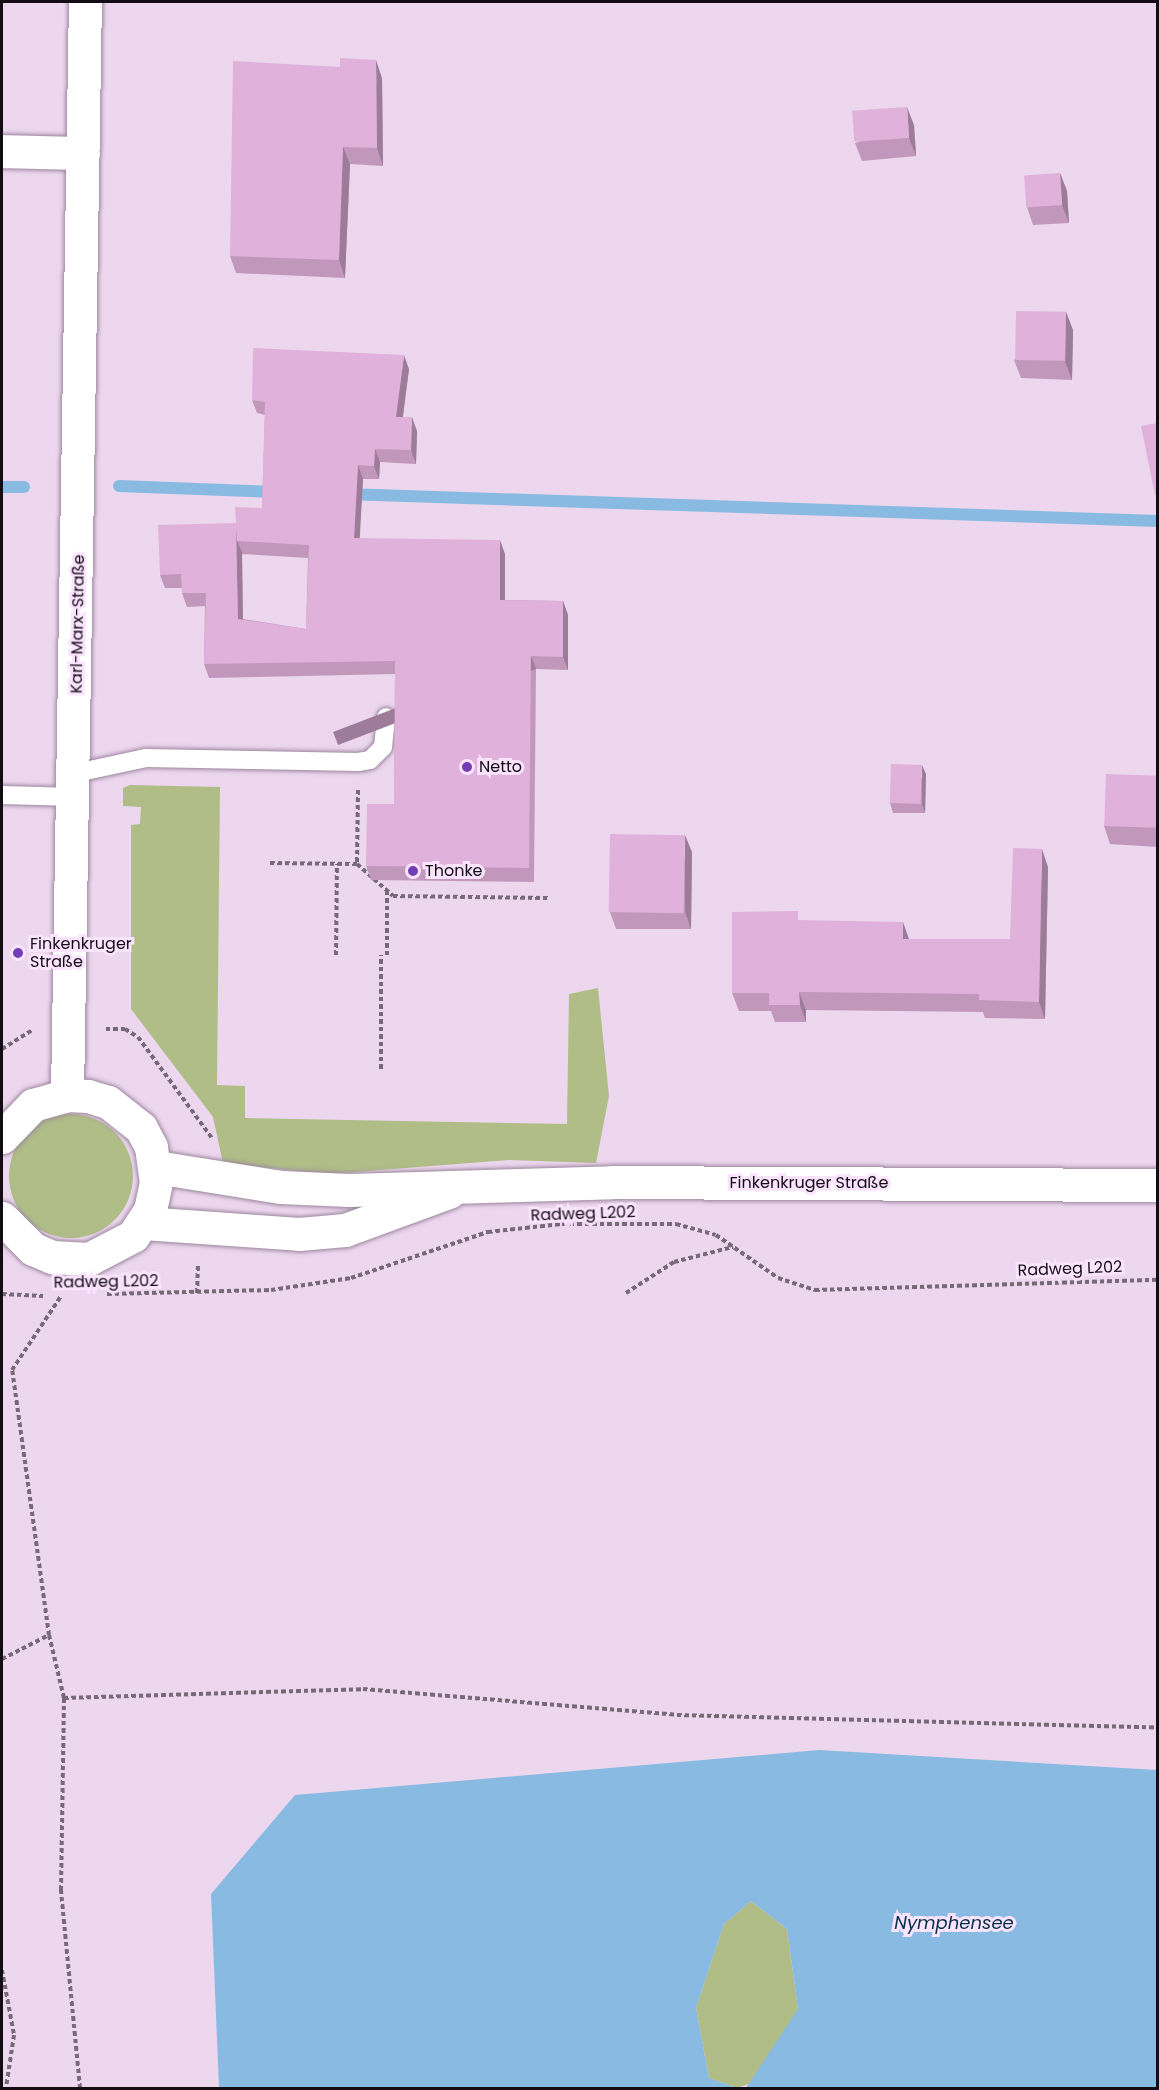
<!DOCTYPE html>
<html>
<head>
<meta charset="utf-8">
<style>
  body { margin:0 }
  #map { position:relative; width:1159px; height:2090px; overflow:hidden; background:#edd7ef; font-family:Poppins,sans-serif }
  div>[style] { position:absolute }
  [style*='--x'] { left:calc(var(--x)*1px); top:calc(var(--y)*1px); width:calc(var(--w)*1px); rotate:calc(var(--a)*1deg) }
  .green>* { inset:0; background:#b0bd87 }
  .round { border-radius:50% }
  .water>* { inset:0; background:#89bae2 }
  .stream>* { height:12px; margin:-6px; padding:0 6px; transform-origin:6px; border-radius:6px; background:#89bae2 }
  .path>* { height:4px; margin-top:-2px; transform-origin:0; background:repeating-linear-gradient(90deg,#766978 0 4.5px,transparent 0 7.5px) }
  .roads { filter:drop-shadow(0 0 2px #9b879e) drop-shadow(0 0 2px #9b879e) }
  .service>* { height:18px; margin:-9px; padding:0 9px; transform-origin:9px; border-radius:9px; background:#fff }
  .minor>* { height:33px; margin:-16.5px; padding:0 16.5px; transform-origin:16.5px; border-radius:16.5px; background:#fff }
  .tertiary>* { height:33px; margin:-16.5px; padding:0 16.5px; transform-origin:16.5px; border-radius:16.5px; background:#fff }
  .secondary>* { height:33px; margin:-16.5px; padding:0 16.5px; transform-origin:16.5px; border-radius:16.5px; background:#fff }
  .wall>* { inset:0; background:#c198bb }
  .shaded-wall>* { inset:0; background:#9d7c99; transform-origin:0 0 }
  .building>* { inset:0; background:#e0b1da; transform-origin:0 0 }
  .dots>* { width:16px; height:16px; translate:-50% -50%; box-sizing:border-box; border:3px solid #fae4fd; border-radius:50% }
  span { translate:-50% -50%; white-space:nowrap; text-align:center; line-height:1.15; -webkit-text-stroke:6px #fae4fd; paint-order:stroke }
  .street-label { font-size:16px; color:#130c14 }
  .poi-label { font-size:16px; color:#130c14 }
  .left { translate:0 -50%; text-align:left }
  .water-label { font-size:18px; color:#082f4a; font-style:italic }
  .frame { position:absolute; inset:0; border:3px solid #130c14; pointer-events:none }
</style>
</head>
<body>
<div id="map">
  <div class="green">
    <div style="clip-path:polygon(130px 785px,220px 787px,217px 1085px,245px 1086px,245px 1118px,567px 1124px,569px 994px,598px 988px,609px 1096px,596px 1163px,509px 1160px,328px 1174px,223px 1163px,213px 1117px,131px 1009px,131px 825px,140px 824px,141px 807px,123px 806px,123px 788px)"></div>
    <div class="round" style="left:9px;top:1114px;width:124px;height:124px"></div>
    <div style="clip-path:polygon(751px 1901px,787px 1929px,798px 2009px,755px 2082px,737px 2088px,709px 2078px,696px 2008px,724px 1924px)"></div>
  </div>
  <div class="water">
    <div style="clip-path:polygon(819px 1750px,1157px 1770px,1157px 2088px,746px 2088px,798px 2009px,787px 1929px,751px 1901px,724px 1924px,696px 2008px,709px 2078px,737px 2088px,219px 2088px,211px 1894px,295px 1795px)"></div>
  </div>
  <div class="stream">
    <div style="--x:119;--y:486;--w:159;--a:2.2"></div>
    <div style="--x:2;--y:487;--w:22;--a:0"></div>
    <div style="--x:346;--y:494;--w:812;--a:1.9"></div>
  </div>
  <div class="path">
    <div style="--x:358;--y:790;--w:74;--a:90.8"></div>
    <div style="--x:357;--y:864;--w:48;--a:41.6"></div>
    <div style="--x:393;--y:896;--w:155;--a:0.7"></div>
    <div style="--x:270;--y:863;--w:87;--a:0.7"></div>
    <div style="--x:336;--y:955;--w:91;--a:-89.4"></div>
    <div style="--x:387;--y:955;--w:64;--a:-90"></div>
    <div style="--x:106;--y:1029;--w:19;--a:0"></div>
    <div style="--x:125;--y:1029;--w:15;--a:32"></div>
    <div style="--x:138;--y:1037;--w:125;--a:53.8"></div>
    <div style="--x:2;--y:1049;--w:36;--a:-32"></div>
    <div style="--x:381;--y:1069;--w:114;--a:-90"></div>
    <div style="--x:197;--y:1293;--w:29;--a:-88"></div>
    <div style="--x:626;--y:1293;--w:57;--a:-32.9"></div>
    <div style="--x:674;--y:1262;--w:61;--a:-14.3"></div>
    <div style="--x:2;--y:1294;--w:41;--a:2.8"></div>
    <div style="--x:107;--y:1294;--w:164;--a:-1.4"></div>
    <div style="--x:271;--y:1290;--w:81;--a:-8.5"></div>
    <div style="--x:351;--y:1278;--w:145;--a:-18.6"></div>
    <div style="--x:488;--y:1232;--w:74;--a:-6.2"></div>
    <div style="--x:562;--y:1224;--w:114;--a:0"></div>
    <div style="--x:676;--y:1224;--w:41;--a:15.4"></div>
    <div style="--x:716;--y:1235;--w:75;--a:34.7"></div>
    <div style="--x:778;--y:1278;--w:39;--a:18"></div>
    <div style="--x:815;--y:1290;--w:343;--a:-1.7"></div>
    <div style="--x:49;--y:1635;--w:65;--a:76.6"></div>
    <div style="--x:2;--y:1659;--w:53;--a:-27.1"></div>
    <div style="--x:49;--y:1635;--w:268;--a:-97.9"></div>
    <div style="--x:12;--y:1370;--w:89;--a:-56.5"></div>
    <div style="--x:2;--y:1970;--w:66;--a:79.5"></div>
    <div style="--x:14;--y:2035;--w:54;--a:98.6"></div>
    <div style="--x:80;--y:2088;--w:199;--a:-95.5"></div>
    <div style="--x:61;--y:1890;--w:192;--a:-89.1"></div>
    <div style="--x:64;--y:1698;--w:299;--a:-1.7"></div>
    <div style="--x:363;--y:1689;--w:315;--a:4.7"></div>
    <div style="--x:677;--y:1715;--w:481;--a:1.5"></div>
  </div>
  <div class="roads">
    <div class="service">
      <div style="--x:76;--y:773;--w:72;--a:-12.1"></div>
      <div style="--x:146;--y:758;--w:212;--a:1.1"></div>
      <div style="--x:358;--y:762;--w:12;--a:-9"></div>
      <div style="--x:370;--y:760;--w:18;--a:-45"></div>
      <div style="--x:383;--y:747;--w:30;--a:-84"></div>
      <div style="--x:2;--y:795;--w:73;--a:1.6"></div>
    </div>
    <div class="minor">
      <div style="--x:2;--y:151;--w:81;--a:1.4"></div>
    </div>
    <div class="tertiary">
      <div style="--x:67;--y:1095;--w:1093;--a:-89.06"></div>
    </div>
    <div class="secondary">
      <div style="--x:2;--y:1137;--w:45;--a:-45.9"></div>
      <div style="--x:33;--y:1105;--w:35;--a:-16"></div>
      <div style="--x:67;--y:1095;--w:21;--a:3"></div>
      <div style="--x:88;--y:1096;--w:21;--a:17"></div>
      <div style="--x:108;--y:1102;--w:42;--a:38.2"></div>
      <div style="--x:141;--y:1128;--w:21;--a:62"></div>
      <div style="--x:151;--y:1147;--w:35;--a:82"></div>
      <div style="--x:156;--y:1182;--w:29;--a:102"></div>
      <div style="--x:150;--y:1210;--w:31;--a:123"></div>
      <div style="--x:133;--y:1236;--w:50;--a:152.4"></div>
      <div style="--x:89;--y:1259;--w:37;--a:-177"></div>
      <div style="--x:52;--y:1257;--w:21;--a:-157"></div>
      <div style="--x:33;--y:1249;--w:44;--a:-135"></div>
      <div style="--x:156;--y:1167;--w:127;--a:9.1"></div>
      <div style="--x:281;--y:1187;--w:68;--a:2.5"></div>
      <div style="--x:349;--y:1190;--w:264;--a:-1.7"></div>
      <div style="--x:613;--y:1182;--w:545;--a:0.32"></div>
      <div style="--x:143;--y:1223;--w:156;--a:4"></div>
      <div style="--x:299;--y:1234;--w:46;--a:-5"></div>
      <div style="--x:345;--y:1230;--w:111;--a:-20.1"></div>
    </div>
  </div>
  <div class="wall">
    <div style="clip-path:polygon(382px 78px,383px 166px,350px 164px,345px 278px,236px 273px,230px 256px)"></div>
    <div style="clip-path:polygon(914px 125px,916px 156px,862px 161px,855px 143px)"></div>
    <div style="clip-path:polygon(1060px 173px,1067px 191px,1069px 223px,1033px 225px,1027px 207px)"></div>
    <div style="clip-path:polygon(1066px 312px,1073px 330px,1072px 380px,1021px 378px,1014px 360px)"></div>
    <div style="clip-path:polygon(evenodd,409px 369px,403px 417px,417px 431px,416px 464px,380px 462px,379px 479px,363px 479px,359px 538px,505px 554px,505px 600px,563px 601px,568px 615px,568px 670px,536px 669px,534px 882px,371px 880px,366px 866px,394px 804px,395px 674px,209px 678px,204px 664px,205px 606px,187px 607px,182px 593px,182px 588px,165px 588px,160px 575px,236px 523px,262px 508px,265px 415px,257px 413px,252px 400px,409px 369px,242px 552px,242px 554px,308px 558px,306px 629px,243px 619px,242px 552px)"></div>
    <div style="clip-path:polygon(926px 774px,925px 813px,893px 813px,890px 803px)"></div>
    <div style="clip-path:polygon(1158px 776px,1158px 847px,1110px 844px,1104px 826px)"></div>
    <div style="clip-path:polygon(692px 852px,691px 929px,616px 929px,610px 912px)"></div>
    <div style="clip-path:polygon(1048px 867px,1045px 1019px,985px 1018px,983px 1012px,806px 1010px,806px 1022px,775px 1022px,771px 1011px,739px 1011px,732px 993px,802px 921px,909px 939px,1010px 939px)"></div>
  </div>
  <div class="shaded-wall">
    <div style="clip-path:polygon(376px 60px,382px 78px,383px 166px,377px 148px)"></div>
    <div style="clip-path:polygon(907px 107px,914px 125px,916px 156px,909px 138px)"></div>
    <div style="clip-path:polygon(343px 147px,350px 164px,345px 278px,339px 260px)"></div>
    <div style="clip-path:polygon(1060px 173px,1067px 191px,1069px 223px,1062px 205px)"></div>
    <div style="clip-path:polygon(1066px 312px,1073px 330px,1072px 380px,1065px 361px)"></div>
    <div style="clip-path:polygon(404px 355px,409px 369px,401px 430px,396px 417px)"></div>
    <div style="clip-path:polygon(412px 417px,417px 431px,416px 464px,411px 450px)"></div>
    <div style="clip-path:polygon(375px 449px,380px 462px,379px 479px,374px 466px)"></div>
    <div style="clip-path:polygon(358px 465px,363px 479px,359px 552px,354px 538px)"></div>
    <div style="clip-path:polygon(236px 527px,237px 541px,242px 552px,243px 632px,238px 619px)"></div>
    <div style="clip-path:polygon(500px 540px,505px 554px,505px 614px,500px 600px)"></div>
    <div style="clip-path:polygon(563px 601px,568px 615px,568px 670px,563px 657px)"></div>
    <div style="left:531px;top:656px;width:14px;height:212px;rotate:69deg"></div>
    <div style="clip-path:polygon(922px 765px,926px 774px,925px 813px,922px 804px)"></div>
    <div style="clip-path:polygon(1158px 800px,1158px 833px,1156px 829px)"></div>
    <div style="clip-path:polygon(685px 835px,692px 852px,691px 929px,685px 912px)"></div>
    <div style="clip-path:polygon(1042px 849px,1048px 867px,1045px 1019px,1039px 1002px)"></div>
    <div style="clip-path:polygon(903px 922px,909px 939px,903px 939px)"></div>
    <div style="clip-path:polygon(799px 992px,806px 1010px,806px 1022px,800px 1005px)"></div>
  </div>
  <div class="building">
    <div style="clip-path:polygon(340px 58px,376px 60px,377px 148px,343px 147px,339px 260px,230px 256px,233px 61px,340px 67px)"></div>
    <div style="left:907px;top:107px;width:31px;height:55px;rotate:86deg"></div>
    <div style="left:1060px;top:173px;width:32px;height:36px;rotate:86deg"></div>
    <div style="left:1016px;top:311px;width:50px;height:49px;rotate:1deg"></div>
    <div style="clip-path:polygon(evenodd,253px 348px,404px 355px,396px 417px,412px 417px,411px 450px,375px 449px,374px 466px,358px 465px,354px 538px,500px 540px,500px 600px,563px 601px,563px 657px,531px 656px,529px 868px,366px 866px,367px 804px,394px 804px,395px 661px,204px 664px,206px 593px,182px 593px,181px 574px,160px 575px,158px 525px,236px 523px,235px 507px,262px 508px,265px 402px,252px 400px,253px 348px,236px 527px,237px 541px,309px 545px,306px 629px,238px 619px,236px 527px)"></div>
    <div style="clip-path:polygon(1158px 423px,1158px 495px,1155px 495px,1141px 426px)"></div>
    <div style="left:891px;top:764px;width:31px;height:39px;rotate:2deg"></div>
    <div style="left:1106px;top:774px;width:52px;height:52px;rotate:2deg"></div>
    <div style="left:610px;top:834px;width:75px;height:78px;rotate:1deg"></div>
    <div style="clip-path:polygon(1013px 848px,1042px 849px,1039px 1002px,979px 1000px,979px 994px,799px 992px,800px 1005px,769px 1005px,769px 993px,732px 993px,732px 912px,798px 911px,798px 920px,903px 922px,903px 939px,1010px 939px)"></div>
  </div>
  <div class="dots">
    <div style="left:467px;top:767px;background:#733eb5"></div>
    <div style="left:413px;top:871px;background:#733eb5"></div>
    <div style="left:18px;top:953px;background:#733eb5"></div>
  </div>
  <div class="street-label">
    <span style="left:78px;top:624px;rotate:-89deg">Karl-Marx-Straße</span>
    <span style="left:809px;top:1183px">Finkenkruger Straße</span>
    <span style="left:583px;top:1214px;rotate:-2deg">Radweg L202</span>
    <span style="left:1070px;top:1269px;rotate:-2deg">Radweg L202</span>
    <span style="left:106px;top:1282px;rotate:-1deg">Radweg L202</span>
  </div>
  <div class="poi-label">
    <span class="left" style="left:479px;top:767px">Netto</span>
    <span class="left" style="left:425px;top:871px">Thonke</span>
    <span class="left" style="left:30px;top:953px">Finkenkruger<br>Straße</span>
  </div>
  <div class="water-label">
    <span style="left:954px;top:1923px">Nymphensee</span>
  </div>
  <div class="frame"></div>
</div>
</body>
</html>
